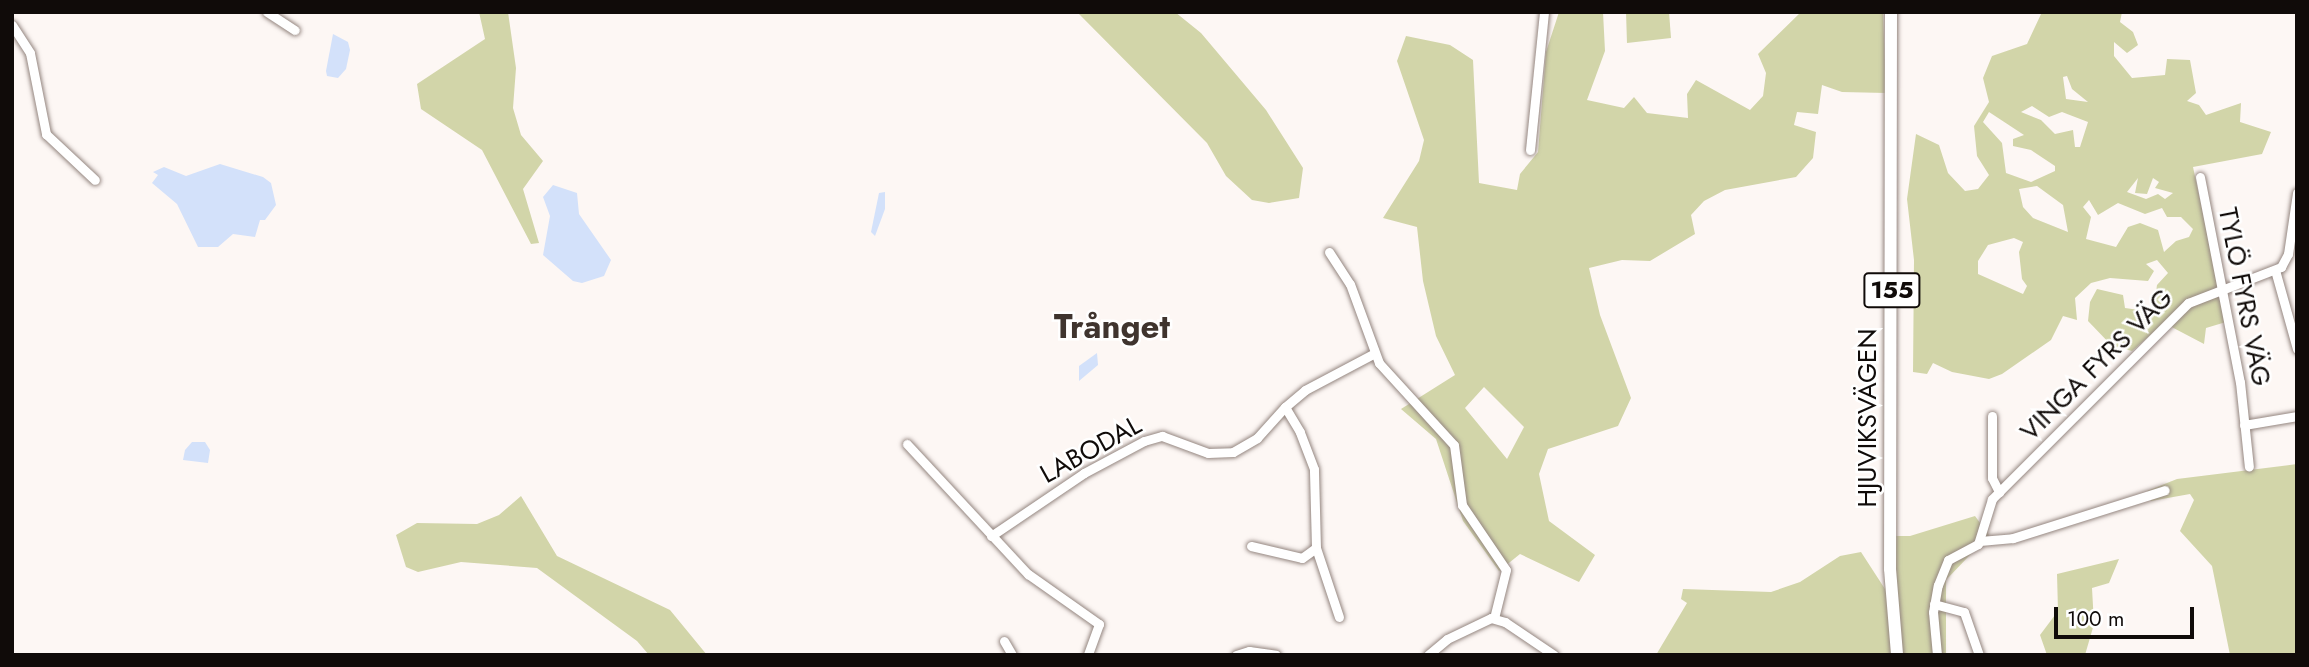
<!DOCTYPE html>
<html>
<head>
<meta charset="utf-8">
<style>
  body { margin:0 }
  #map { position:relative; width:2309px; height:667px; overflow:hidden; background:#fdf7f4; font-family:Jost,sans-serif }
  div>[style] { position:absolute }
  [style*='--x'] { left:calc(var(--x)*1px); top:calc(var(--y)*1px); width:calc(var(--w)*1px); rotate:calc(var(--a)*1deg) }
  .green>* { inset:0; background:#d2d5a9 }
  .water>* { inset:0; background:#d3e1fa }
  .roads { filter:drop-shadow(0 0 2px #948680) drop-shadow(0 0 2px #948680) }
  .minor>* { height:9px; margin:-4.5px; padding:0 4.5px; transform-origin:4.5px; border-radius:4.5px; background:#fff }
  .major>* { height:12px; margin:-6px; padding:0 6px; transform-origin:6px; border-radius:6px; background:#fff }
  span { translate:-50% -50%; white-space:nowrap; text-align:center; line-height:1.15; -webkit-text-stroke:5px #fff; paint-order:stroke }
  .shield-label span { padding:2px 5px; background:#fff; border:2px solid; border-radius:5px; -webkit-text-stroke-width:0 }
  .shield-label { font-size:24px; color:#100b09; font-weight:700 }
  .street-label { font-size:26px; color:#100b09 }
  .district-label { font-size:33px; color:#3f342e; font-weight:700 }
  .frame { position:absolute; inset:0; border:14px solid #100b09; pointer-events:none }
  .scale { position:absolute; left:2054px; top:607px; width:140px; height:32px; box-sizing:border-box; border:4px solid #100b09; border-top:0; padding-left:9px; font-size:21px; line-height:24px; white-space:nowrap; color:#100b09; -webkit-text-stroke:5px #fff; paint-order:stroke }
</style>
</head>
<body>
<div id="map">
  <div class="green">
    <div style="clip-path:polygon(479px 12px,508px 12px,516px 68px,513px 108px,521px 135px,543px 161px,523px 189px,539px 243px,531px 244px,482px 150px,421px 109px,417px 84px,485px 39px)"></div>
    <div style="clip-path:polygon(1077px 12px,1175px 12px,1201px 33px,1266px 110px,1303px 168px,1299px 198px,1269px 203px,1252px 200px,1226px 176px,1207px 143px)"></div>
    <div style="clip-path:polygon(evenodd,1559px 12px,1603px 12px,1605px 51px,1587px 100px,1624px 108px,1634px 97px,1647px 113px,1688px 118px,1687px 94px,1696px 80px,1750px 110px,1763px 96px,1766px 73px,1758px 54px,1801px 12px,1883px 12px,1886px 93px,1842px 92px,1822px 85px,1818px 114px,1797px 112px,1794px 125px,1816px 132px,1813px 158px,1796px 177px,1725px 190px,1704px 201px,1691px 215px,1695px 234px,1650px 261px,1622px 260px,1589px 268px,1600px 315px,1631px 398px,1618px 426px,1548px 449px,1539px 474px,1549px 521px,1595px 555px,1579px 582px,1520px 554px,1499px 571px,1463px 521px,1436px 439px,1401px 409px,1455px 375px,1436px 336px,1423px 281px,1417px 227px,1383px 218px,1419px 161px,1424px 140px,1397px 61px,1406px 36px,1450px 45px,1473px 60px,1479px 183px,1517px 190px,1520px 174px,1538px 152px,1546px 52px,1559px 12px,1484px 387px,1524px 427px,1507px 459px,1465px 408px,1484px 387px)"></div>
    <div style="clip-path:polygon(1626px 12px,1669px 12px,1671px 38px,1627px 43px)"></div>
    <div style="clip-path:polygon(evenodd,2042px 12px,2122px 12px,2120px 22px,2133px 32px,2138px 45px,2127px 53px,2114px 42px,2114px 56px,2132px 78px,2165px 75px,2167px 59px,2190px 60px,2196px 93px,2187px 101px,2199px 105px,2206px 115px,2241px 103px,2240px 122px,2271px 132px,2262px 154px,2193px 167px,2226px 322px,2206px 328px,2204px 344px,2164px 323px,2132px 351px,2112px 346px,2088px 321px,2090px 302px,2097px 289px,2123px 295px,2125px 308px,2153px 312px,2157px 285px,2168px 273px,2157px 260px,2146px 264px,2154px 271px,2148px 281px,2110px 278px,2091px 283px,2075px 298px,2077px 320px,2063px 316px,2051px 340px,2002px 374px,1989px 379px,1952px 372px,1933px 363px,1927px 374px,1913px 372px,1914px 260px,1907px 199px,1916px 134px,1939px 145px,1948px 173px,1965px 191px,1978px 189px,1989px 175px,1977px 156px,1974px 126px,1989px 102px,1983px 78px,1992px 56px,2027px 44px,2042px 12px,2067px 76px,2072px 89px,2088px 102px,2066px 99px,2063px 77px,2067px 76px,2042px 12px,2032px 106px,2049px 117px,2062px 112px,2088px 122px,2080px 147px,2075px 147px,2073px 130px,2055px 134px,2041px 120px,2021px 112px,2032px 106px,2042px 12px,1989px 112px,2024px 135px,2013px 139px,2013px 146px,2031px 150px,2055px 166px,2055px 171px,2031px 182px,2006px 173px,2002px 143px,1983px 122px,1989px 112px,2042px 12px,2138px 178px,2135px 193px,2147px 194px,2153px 178px,2159px 182px,2155px 188px,2173px 193px,2165px 199px,2158px 194px,2146px 199px,2127px 192px,2138px 178px,2042px 12px,2037px 186px,2063px 205px,2068px 232px,2033px 218px,2023px 207px,2019px 189px,2037px 186px,2042px 12px,2089px 200px,2098px 215px,2118px 203px,2145px 214px,2162px 208px,2167px 217px,2181px 217px,2193px 229px,2189px 237px,2176px 241px,2164px 252px,2158px 230px,2140px 223px,2128px 227px,2116px 247px,2086px 239px,2091px 217px,2083px 207px,2089px 200px,2042px 12px,2014px 238px,2023px 242px,2019px 252px,2022px 279px,2027px 286px,2023px 294px,1978px 274px,1978px 261px,1988px 245px,2014px 238px)"></div>
    <div style="clip-path:polygon(2297px 464px,2297px 655px,2230px 655px,2212px 566px,2180px 531px,2194px 500px,2190px 494px,2151px 501px,2147px 491px,2177px 479px)"></div>
    <div style="clip-path:polygon(521px 496px,557px 556px,670px 610px,707px 655px,649px 655px,637px 641px,537px 568px,461px 562px,418px 572px,406px 567px,396px 535px,417px 523px,477px 524px,499px 515px)"></div>
    <div style="clip-path:polygon(1975px 516px,1989px 535px,1946px 580px,1946px 655px,1656px 655px,1687px 603px,1681px 599px,1683px 589px,1771px 592px,1800px 582px,1840px 556px,1861px 552px,1885px 589px,1884px 536px,1910px 536px)"></div>
    <div style="clip-path:polygon(2119px 559px,2109px 583px,2092px 588px,2094px 624px,2085px 655px,2047px 655px,2040px 635px,2058px 611px,2057px 574px)"></div>
  </div>
  <div class="water">
    <div style="clip-path:polygon(333px 34px,348px 42px,350px 50px,346px 69px,338px 78px,327px 76px,326px 71px)"></div>
    <div style="clip-path:polygon(220px 164px,263px 177px,271px 183px,276px 205px,265px 220px,260px 220px,255px 237px,233px 234px,218px 247px,198px 247px,177px 204px,152px 183px,158px 175px,153px 172px,164px 167px,186px 176px)"></div>
    <div style="clip-path:polygon(553px 185px,577px 193px,579px 214px,611px 260px,604px 276px,582px 283px,573px 281px,543px 255px,550px 216px,543px 197px)"></div>
    <div style="clip-path:polygon(885px 192px,885px 209px,875px 236px,871px 232px,879px 193px)"></div>
    <div style="clip-path:polygon(1097px 353px,1098px 365px,1079px 381px,1079px 366px)"></div>
    <div style="clip-path:polygon(192px 442px,205px 442px,210px 450px,208px 463px,183px 460px,185px 450px)"></div>
  </div>
  <div class="roads">
    <div class="minor">
      <div style="--x:267;--y:12;--w:33;--a:33"></div>
      <div style="--x:12;--y:25;--w:33;--a:57"></div>
      <div style="--x:30;--y:53;--w:83;--a:78.8"></div>
      <div style="--x:46;--y:134;--w:67;--a:43.2"></div>
      <div style="--x:1530;--y:150;--w:139;--a:-84.2"></div>
      <div style="--x:2200;--y:177;--w:209;--a:79"></div>
      <div style="--x:2240;--y:382;--w:85;--a:84"></div>
      <div style="--x:1329;--y:252;--w:38;--a:57"></div>
      <div style="--x:1350;--y:284;--w:84;--a:69.8"></div>
      <div style="--x:1379;--y:363;--w:111;--a:47.6"></div>
      <div style="--x:1454;--y:445;--w:61;--a:82.4"></div>
      <div style="--x:1462;--y:505;--w:78;--a:55.9"></div>
      <div style="--x:1506;--y:570;--w:49;--a:104"></div>
      <div style="--x:2275;--y:270;--w:82;--a:74.4"></div>
      <div style="--x:1992;--y:416;--w:62;--a:90"></div>
      <div style="--x:1992;--y:478;--w:16;--a:63"></div>
      <div style="--x:2244;--y:425;--w:54;--a:-9.6"></div>
      <div style="--x:907;--y:444;--w:178;--a:47.1"></div>
      <div style="--x:1028;--y:574;--w:87;--a:35.2"></div>
      <div style="--x:1099;--y:624;--w:33;--a:110"></div>
      <div style="--x:991;--y:536;--w:112;--a:-34.1"></div>
      <div style="--x:1084;--y:473;--w:68;--a:-28.1"></div>
      <div style="--x:1144;--y:441;--w:19;--a:-16"></div>
      <div style="--x:1162;--y:436;--w:49;--a:20.3"></div>
      <div style="--x:1208;--y:453;--w:25;--a:-2"></div>
      <div style="--x:1233;--y:452;--w:28;--a:-30"></div>
      <div style="--x:1257;--y:438;--w:42;--a:-47.9"></div>
      <div style="--x:1980;--y:541;--w:33;--a:-5"></div>
      <div style="--x:2013;--y:538;--w:159;--a:-17.5"></div>
      <div style="--x:1251;--y:546;--w:52;--a:13.2"></div>
      <div style="--x:1302;--y:558;--w:17;--a:-36"></div>
      <div style="--x:1934;--y:604;--w:31;--a:15"></div>
      <div style="--x:1964;--y:612;--w:46;--a:70.8"></div>
      <div style="--x:1339;--y:617;--w:73;--a:-108.4"></div>
      <div style="--x:1316;--y:548;--w:79;--a:-91.5"></div>
      <div style="--x:1314;--y:469;--w:40;--a:-111"></div>
      <div style="--x:1300;--y:432;--w:29;--a:-121"></div>
      <div style="--x:1285;--y:407;--w:26;--a:-40"></div>
      <div style="--x:1305;--y:390;--w:77;--a:-27.9"></div>
      <div style="--x:1004;--y:641;--w:16;--a:60"></div>
      <div style="--x:1236;--y:655;--w:14;--a:-17"></div>
      <div style="--x:1249;--y:651;--w:27;--a:8"></div>
      <div style="--x:1428;--y:655;--w:25;--a:-40"></div>
      <div style="--x:1447;--y:639;--w:49;--a:-25.5"></div>
      <div style="--x:1491;--y:618;--w:15;--a:16"></div>
      <div style="--x:1505;--y:622;--w:59;--a:34"></div>
      <div style="--x:1937;--y:655;--w:43;--a:-95.3"></div>
      <div style="--x:1933;--y:612;--w:27;--a:-80"></div>
      <div style="--x:1938;--y:585;--w:27;--a:-68"></div>
      <div style="--x:1948;--y:560;--w:34;--a:-28"></div>
      <div style="--x:1978;--y:544;--w:47;--a:-72.7"></div>
      <div style="--x:1992;--y:499;--w:277;--a:-45"></div>
      <div style="--x:2188;--y:303;--w:100;--a:-21.2"></div>
      <div style="--x:2281;--y:267;--w:15;--a:-62"></div>
      <div style="--x:2288;--y:254;--w:62;--a:-81.6"></div>
    </div>
    <div class="major">
      <div style="--x:1891;--y:12;--w:557;--a:90.1"></div>
      <div style="--x:1890;--y:569;--w:86;--a:85.3"></div>
    </div>
  </div>
  <div class="shield-label">
    <span style="left:1892px;top:290px">155</span>
  </div>
  <div class="street-label">
    <span style="left:2244px;top:297px;rotate:79deg">TYLÖ FYRS VÄG</span>
    <span style="left:2097px;top:365px;rotate:-45deg">VINGA FYRS VÄG</span>
    <span style="left:1868px;top:418px;rotate:-90deg">HJUVIKSVÄGEN</span>
    <span style="left:1091px;top:450px;rotate:-29deg">LABODAL</span>
  </div>
  <div class="district-label">
    <span style="left:1112px;top:327px">Trånget</span>
  </div>
  <div class="frame"></div>
  <div class="scale">100 m</div>
</div>
</body>
</html>
